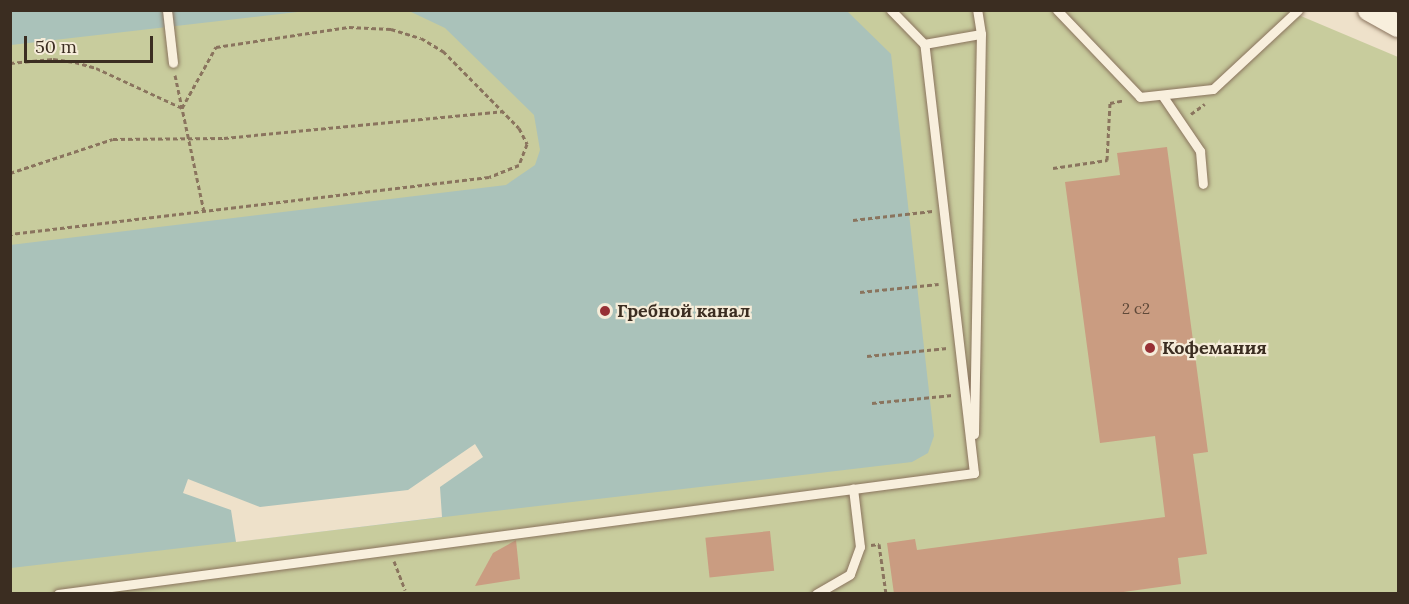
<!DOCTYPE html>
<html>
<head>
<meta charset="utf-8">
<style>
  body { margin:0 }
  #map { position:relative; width:1409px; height:604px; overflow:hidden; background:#eee1ca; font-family:Lora,serif }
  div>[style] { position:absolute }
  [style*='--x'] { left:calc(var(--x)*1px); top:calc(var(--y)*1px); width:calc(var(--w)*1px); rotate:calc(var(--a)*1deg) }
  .green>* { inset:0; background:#c8cc9d }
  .water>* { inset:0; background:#aac2ba }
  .pier>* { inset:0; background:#eee1ca }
  .building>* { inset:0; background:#ca9c81; transform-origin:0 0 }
  .path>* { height:3px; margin-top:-1.5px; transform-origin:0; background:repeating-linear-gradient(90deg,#8a745e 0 4.5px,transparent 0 7.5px) }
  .roads { filter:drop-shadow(0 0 2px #8a745e) drop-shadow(0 0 2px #8a745e) }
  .service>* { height:9px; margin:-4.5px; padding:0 4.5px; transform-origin:4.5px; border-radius:4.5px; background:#f8efdd }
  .tertiary>* { height:22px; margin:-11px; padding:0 11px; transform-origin:11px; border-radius:11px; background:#f8efdd }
  .dots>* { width:16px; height:16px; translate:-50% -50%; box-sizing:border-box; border:3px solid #f5ecd9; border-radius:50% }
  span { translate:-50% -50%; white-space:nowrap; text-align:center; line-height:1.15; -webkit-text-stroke:4.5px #f5ecd9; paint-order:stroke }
  .number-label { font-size:15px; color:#5f4939 }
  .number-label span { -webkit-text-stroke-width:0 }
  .poi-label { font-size:18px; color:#3b2d21; font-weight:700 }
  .left { translate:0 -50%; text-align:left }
  .frame { position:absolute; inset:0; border:12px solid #3b2d21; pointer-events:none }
  .scale { position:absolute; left:24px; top:36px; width:129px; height:27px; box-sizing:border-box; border:3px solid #3b2d21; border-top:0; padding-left:8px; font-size:18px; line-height:21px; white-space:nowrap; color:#3b2d21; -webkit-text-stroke:4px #f5ecd9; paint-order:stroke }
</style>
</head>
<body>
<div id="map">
  <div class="green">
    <div style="clip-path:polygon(10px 11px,1289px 11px,1398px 57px,1398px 593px,11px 593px)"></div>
  </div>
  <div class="water">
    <div style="clip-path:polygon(11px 10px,306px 11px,11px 45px)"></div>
    <div style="clip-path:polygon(409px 11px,847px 11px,891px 54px,934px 436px,928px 453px,912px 462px,11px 568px,10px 245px,506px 185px,535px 165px,540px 150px,534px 115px,445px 28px)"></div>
  </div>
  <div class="pier">
    <div style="clip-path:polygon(475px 444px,483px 457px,440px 487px,442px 517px,236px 542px,231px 510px,183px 493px,188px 479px,260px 507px,408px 490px)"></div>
  </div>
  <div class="building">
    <div style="clip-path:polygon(1167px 147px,1208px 452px,1193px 454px,1207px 554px,1178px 558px,1181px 584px,1109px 594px,894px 594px,887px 543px,915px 539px,917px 550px,1165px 517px,1155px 436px,1100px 443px,1065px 182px,1120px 175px,1117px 153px)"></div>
    <div style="left:770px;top:531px;width:40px;height:65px;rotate:84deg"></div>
    <div style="clip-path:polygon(516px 540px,520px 579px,475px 586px,493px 553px)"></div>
  </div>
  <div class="path">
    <div style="--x:10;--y:63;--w:43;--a:-5.3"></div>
    <div style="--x:53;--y:59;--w:22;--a:8"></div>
    <div style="--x:75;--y:62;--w:22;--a:16"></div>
    <div style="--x:96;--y:68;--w:95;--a:24.9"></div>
    <div style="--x:182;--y:108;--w:70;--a:-60.9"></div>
    <div style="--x:216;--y:47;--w:134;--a:-8.6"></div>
    <div style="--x:349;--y:27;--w:42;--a:2.7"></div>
    <div style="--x:391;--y:29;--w:31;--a:17"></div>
    <div style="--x:421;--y:38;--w:26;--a:31"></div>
    <div style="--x:443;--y:51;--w:108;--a:45.4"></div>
    <div style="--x:519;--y:128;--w:18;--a:63"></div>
    <div style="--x:527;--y:144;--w:22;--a:111"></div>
    <div style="--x:519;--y:165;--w:32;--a:158"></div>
    <div style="--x:489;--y:177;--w:482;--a:173.2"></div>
    <div style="--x:175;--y:75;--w:139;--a:78"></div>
    <div style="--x:1191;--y:114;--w:17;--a:-36"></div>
    <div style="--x:1053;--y:168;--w:55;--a:-8.4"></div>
    <div style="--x:1107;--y:160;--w:57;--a:-87"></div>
    <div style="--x:1110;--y:103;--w:15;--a:-11"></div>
    <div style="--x:10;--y:173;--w:108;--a:-18.3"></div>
    <div style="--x:113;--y:139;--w:111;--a:-0.5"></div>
    <div style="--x:224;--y:138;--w:280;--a:-5.5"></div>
    <div style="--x:853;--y:220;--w:80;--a:-6.5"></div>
    <div style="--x:860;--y:292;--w:79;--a:-5.8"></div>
    <div style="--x:867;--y:356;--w:81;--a:-5.6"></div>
    <div style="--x:872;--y:403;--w:81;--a:-5.6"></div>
    <div style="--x:871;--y:545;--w:8;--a:-7"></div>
    <div style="--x:879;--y:544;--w:50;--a:82"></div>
    <div style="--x:394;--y:561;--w:31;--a:69"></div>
  </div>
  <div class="roads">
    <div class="service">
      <div style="--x:167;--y:10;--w:53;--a:83.5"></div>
      <div style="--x:891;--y:10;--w:47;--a:45.9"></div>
      <div style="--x:1057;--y:10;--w:120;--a:46.3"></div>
      <div style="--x:1140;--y:97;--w:73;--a:-6.3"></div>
      <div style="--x:1213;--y:89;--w:116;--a:-42.9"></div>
      <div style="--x:1162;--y:95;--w:68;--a:55.8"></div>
      <div style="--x:1200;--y:151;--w:33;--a:85"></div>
      <div style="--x:974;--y:434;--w:400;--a:-89"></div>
      <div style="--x:981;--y:34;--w:24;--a:-99"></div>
      <div style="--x:974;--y:473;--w:432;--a:-96.6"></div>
      <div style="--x:924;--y:44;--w:58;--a:-10"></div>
      <div style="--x:58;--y:594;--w:924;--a:-7.52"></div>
      <div style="--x:816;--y:594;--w:39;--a:-30"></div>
      <div style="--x:850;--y:574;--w:29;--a:-70"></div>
      <div style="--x:860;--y:547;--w:59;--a:-96.8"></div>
    </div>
    <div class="tertiary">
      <div style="--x:1369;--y:10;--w:33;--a:29"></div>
    </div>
  </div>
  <div class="dots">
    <div style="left:605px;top:311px;background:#973035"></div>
    <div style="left:1150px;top:348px;background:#973035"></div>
  </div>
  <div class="number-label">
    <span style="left:1136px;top:309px">2 с2</span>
  </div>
  <div class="poi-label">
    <span class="left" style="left:617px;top:311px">Гребной канал</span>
    <span class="left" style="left:1162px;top:348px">Кофемания</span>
  </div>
  <div class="frame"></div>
  <div class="scale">50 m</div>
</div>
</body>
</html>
